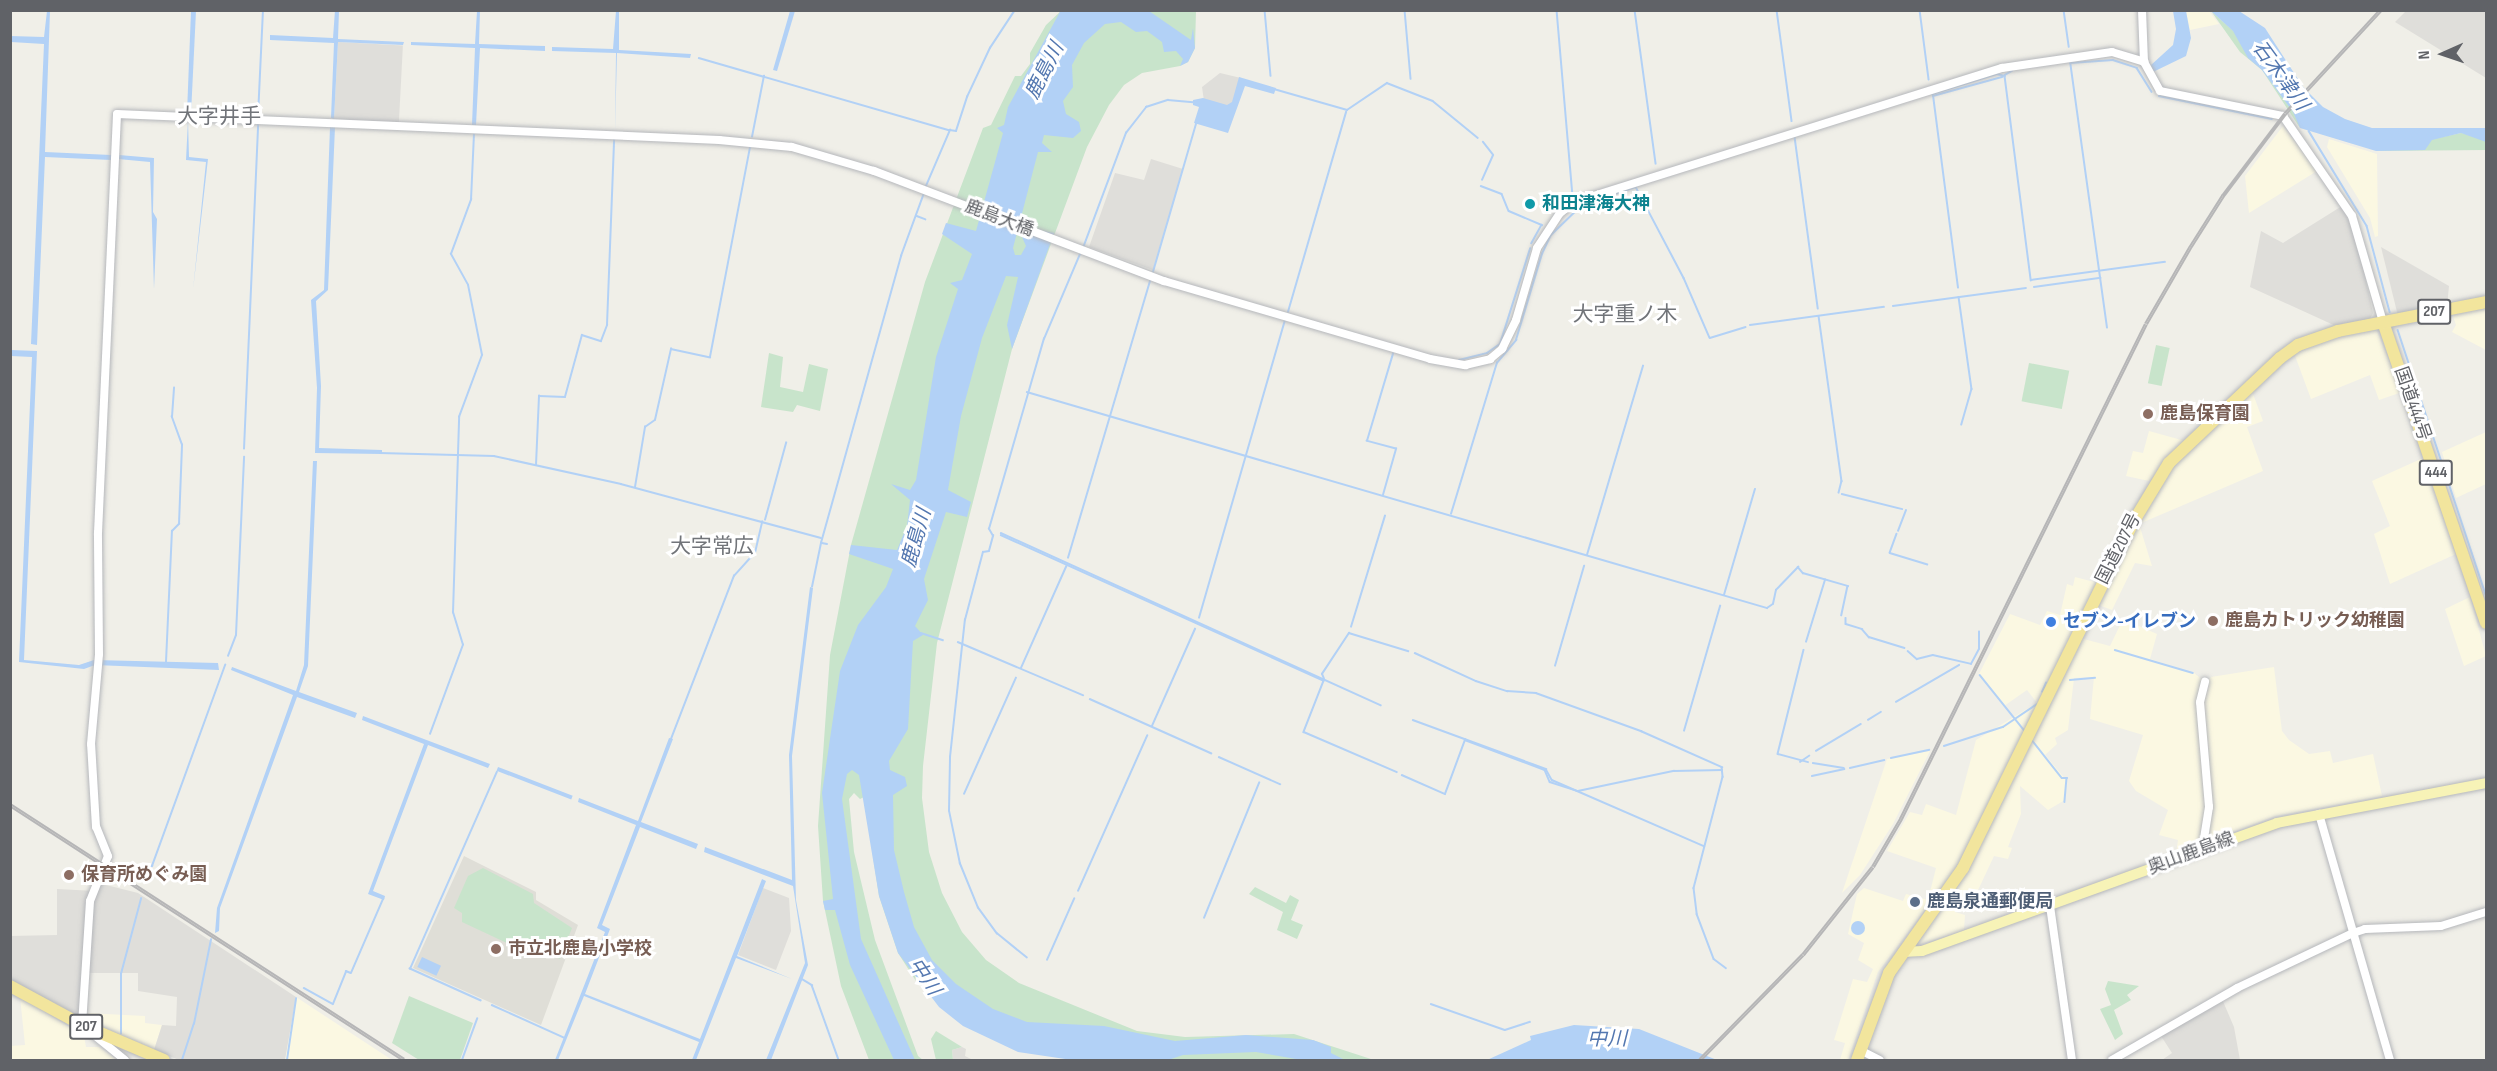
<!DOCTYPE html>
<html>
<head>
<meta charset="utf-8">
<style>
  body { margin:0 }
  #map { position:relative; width:2497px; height:1071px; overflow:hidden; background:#f0efe8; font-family:"Sofia Sans Condensed","Noto Sans JP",sans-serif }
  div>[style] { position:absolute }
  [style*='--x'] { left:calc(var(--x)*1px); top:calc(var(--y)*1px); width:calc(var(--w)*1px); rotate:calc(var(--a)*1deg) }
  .commercial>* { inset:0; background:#fbf8e2 }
  .industrial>* { inset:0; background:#dfdeda; transform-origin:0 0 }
  .education>* { inset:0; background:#dfded7 }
  .green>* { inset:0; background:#c8e4cb; transform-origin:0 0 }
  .water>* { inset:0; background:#b2d1f6; transform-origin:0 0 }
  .round { border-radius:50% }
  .stream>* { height:1.5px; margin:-0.75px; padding:0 0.75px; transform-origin:0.75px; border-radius:0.75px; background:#b2d1f6 }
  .roads { filter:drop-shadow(0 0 2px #b5b7bb) drop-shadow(0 0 2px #b5b7bb) }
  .minor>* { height:8px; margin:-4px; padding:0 4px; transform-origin:4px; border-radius:4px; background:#fff }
  .major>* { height:10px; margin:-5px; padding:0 5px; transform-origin:5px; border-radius:5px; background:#f7f3b7 }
  .highway>* { height:12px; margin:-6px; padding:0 6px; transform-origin:6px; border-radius:6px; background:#f2e59d }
  .rail>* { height:4px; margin-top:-2px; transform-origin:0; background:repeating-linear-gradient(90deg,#fff 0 4.5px,#b6b6b7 0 9px); box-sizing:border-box; border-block:2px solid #b6b6b7 }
  .dots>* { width:16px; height:16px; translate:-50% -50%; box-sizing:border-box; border:3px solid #fff; border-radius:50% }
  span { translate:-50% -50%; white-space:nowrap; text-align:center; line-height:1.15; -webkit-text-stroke:6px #fff; paint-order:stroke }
  .shield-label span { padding:2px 4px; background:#fff; border:2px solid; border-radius:4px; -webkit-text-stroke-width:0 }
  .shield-label { font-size:16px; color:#606267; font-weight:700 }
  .culture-label { font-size:18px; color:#0d838f; font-weight:700 }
  .left { translate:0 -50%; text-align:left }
  .street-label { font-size:18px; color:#606267 }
  .education-label { font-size:18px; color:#785e54; font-weight:700 }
  .shop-label { font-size:18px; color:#366cbe; font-weight:700 }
  .service-label { font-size:18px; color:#4e5e75; font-weight:700 }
  .water-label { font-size:20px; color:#5377b0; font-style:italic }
  .quarter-label { font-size:21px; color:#717479 }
  .frame { position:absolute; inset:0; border:12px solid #606267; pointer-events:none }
  .north { position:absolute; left:2413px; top:24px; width:60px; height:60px; -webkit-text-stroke:4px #fff; paint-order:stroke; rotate:267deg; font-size:16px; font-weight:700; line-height:24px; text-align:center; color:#606267 }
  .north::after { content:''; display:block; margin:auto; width:21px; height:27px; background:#606267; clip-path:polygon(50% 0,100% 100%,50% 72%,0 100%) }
</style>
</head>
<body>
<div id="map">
  <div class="commercial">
    <div style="clip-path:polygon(2186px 11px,2209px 11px,2219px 24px,2190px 30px)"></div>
    <div style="clip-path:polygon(2283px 126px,2317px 171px,2249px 213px,2245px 176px)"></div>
    <div style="clip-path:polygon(2329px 139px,2377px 154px,2378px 236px,2375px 237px,2370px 218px,2327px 147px)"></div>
    <div style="clip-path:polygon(2486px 306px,2486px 350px,2452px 332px,2456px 325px,2452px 313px)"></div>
    <div style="clip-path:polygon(2376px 329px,2402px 392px,2379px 400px,2370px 375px,2311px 399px,2294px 353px,2317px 342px)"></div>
    <div style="clip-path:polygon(2252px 391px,2263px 421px,2247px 427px,2263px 471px,2139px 524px,2152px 566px,2135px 563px,2112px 610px,2096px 604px,2162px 477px)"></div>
    <div style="clip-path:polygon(2149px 431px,2185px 441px,2149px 481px,2126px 476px,2133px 451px,2143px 453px)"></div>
    <div style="clip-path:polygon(2486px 432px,2486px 484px,2456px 498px,2442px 452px)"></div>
    <div style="clip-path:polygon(2423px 458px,2456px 554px,2390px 584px,2374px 534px,2390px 526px,2372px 481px)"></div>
    <div style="clip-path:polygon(2075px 577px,2098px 583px,1955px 870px,1878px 972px,1848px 1060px,1840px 1060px,1845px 1043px,1834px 1040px,1853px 979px,1867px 982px,1873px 969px,1858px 960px,1864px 943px,1848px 934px,1857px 894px,1864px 888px,1903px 901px,1906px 894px,1928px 900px,1936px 868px,1887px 851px,1910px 812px,1922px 815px,1926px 804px,1956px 815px,1976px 740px,2037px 703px,2027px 690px,2004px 706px,1979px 674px,2010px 614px,2040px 625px,2047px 611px,2060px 615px,2067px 584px,2073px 586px)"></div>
    <div style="clip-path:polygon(2470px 597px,2486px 656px,2464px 666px,2445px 609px)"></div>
    <div style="clip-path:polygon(2123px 619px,2157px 634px,2150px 659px,2194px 673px,2206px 683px,2211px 677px,2274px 667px,2282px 731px,2289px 740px,2309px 754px,2330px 751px,2333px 763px,2373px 754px,2382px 796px,2275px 816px,2176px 854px,2178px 840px,2159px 835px,2168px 810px,2136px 791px,2129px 781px,2143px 735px,2090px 719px,2094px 677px,2074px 678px,2068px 730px,2055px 738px,2057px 744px,2045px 755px,2067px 781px,2065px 800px,2048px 810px,2020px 786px,2021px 814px,2008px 847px,2012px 848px,2008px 859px,1994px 856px,1972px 903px,1961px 900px,1955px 912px,1965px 915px,1964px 930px,1917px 945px,1968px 870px,2080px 638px,2110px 646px)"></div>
    <div style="clip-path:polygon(1930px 751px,1893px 824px,1860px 875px,1842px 893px,1887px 759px)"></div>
    <div style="clip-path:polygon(20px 997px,84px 1036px,86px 1047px,99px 1047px,117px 1060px,11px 1060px,10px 1046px,25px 1045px)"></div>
    <div style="clip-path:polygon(296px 997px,392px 1060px,285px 1060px)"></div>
    <div style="clip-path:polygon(86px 1013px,145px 1016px,145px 1023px,162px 1025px,154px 1050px,87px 1022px)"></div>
  </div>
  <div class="industrial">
    <div style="clip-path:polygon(2406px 11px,2486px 11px,2486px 78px,2395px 22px)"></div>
    <div style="left:338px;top:42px;width:65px;height:77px;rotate:3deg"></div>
    <div style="clip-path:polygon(1220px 73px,1241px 78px,1232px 109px,1204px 101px,1202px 87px)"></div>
    <div style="clip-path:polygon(1151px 159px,1183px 169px,1153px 270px,1089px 247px,1115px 173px,1144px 180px)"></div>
    <div style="clip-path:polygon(2342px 206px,2357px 240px,2373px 313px,2370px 319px,2338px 327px,2250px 287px,2261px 231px,2283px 243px)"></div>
    <div style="clip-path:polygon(2381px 247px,2449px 286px,2447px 306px,2398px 316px)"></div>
    <div style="clip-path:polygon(98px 883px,138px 893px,296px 997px,285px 1060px,179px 1060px,154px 1050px,162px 1025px,176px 1026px,177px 997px,138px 991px,138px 973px,82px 973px,79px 1013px,75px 1016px,11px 981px,10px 936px,57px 935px,57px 889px,95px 891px)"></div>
    <div style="clip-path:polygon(763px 888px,789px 898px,791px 931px,776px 970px,738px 955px)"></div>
    <div style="clip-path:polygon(2222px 999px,2234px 1027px,2240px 1060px,2162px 1060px,2172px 1053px,2161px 1036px)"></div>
    <div style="clip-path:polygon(962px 1047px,966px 1049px,965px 1056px,973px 1060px,953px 1060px,952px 1050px)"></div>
  </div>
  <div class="education">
    <div style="clip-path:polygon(464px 856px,536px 892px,536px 900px,578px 925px,541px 1025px,413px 968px)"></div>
  </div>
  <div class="green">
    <div style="clip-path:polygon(1061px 11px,919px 493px,825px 791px,839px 894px,900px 1060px,869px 1060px,841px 986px,823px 901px,818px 826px,830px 655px,851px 545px,925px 282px,983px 128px,991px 125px,1015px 76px,1021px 76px,1030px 64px,1030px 53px,1046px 25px)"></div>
    <div style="clip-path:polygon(1096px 11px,1196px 11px,1195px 48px,1188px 62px,1180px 66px,1142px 73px,1124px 85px,1109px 105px,1087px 147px,1012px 349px,937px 643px,923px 766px,922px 798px,929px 852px,942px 893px,962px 932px,986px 960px,1019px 983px,1137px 1031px,1185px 1037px,1294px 1034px,1374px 1060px,1345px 1060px,1294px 1042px,1132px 1052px,949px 1002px,891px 898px,885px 742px,903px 643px,1031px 124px)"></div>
    <div style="clip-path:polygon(2211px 11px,2248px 44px,2296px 109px,2300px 128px,2262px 70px,2240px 52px)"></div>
    <div style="clip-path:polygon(2461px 133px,2486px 136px,2486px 150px,2376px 151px)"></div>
    <div style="left:2156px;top:345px;width:14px;height:39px;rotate:12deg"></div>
    <div style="clip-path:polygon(769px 353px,783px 357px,780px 387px,803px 392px,809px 364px,828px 369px,820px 411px,797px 405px,793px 412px,761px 407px)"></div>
    <div style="left:2029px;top:363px;width:41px;height:39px;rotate:11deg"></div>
    <div style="clip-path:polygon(867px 741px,916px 981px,898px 953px,879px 896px,864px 797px,860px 799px,854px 793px,849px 799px,854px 852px,875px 940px,918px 1056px,923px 1060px,909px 1060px,857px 945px,836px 791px)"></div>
    <div style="clip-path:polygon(483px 868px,533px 894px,534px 903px,572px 928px,560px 959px,527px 944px,524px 951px,462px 922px,462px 913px,454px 908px,468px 876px)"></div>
    <div style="clip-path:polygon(1255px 887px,1286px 903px,1290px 895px,1299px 900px,1291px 920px,1303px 925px,1297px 939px,1277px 930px,1283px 912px,1249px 894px)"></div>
    <div style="clip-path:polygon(2108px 981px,2139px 986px,2127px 995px,2131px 1000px,2114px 1010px,2123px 1034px,2115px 1040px,2100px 1009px,2111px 1005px,2105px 989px)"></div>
    <div style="clip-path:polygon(409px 996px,473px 1023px,460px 1060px,419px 1060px,392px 1043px)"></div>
    <div style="clip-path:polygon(936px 1031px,962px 1047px,952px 1050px,953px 1060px,936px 1060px,931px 1039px)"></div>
    <div style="clip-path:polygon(1252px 1045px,1315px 1060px,1152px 1060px,1180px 1053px)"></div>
  </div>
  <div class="water">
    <div style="clip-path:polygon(335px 10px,339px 11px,338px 39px,404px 42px,403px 45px,338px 42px,334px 119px,331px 118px,334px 43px,270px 40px,270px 35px,333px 38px)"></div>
    <div style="clip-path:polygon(480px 10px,479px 44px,545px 46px,545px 51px,480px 48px,476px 125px,472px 125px,475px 48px,411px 45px,411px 42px,475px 44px,477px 11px)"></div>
    <div style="clip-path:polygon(619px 10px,619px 50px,691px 54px,690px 58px,617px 53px,615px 132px,616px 53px,552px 51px,552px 47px,613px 49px,616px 11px)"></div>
    <div style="clip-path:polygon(1061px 10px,1149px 11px,1191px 40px,1193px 28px,1195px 48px,1188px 62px,1180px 66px,1183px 59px,1176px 51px,1164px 52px,1162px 42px,1147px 31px,1136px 32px,1121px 22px,1105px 24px,1084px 43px,1072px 65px,1073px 87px,1063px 101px,1066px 114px,1079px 122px,1081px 131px,1073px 138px,1044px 135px,1042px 143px,1052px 152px,1038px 152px,1013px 248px,1015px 255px,1021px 255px,1026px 246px,1022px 237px,1032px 229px,1054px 233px,1012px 349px,1007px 325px,1018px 277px,1006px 276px,982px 338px,961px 416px,948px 490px,971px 502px,967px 517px,946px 512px,924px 579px,928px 600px,915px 626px,923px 635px,913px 641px,908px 729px,889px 761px,890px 770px,905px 777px,907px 786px,893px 795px,894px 850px,904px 892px,914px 927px,932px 960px,956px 984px,993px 1009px,1027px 1022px,1104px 1026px,1175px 1041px,1246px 1035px,1313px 1040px,1331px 1047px,1331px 1053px,1345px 1060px,1302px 1060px,1256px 1052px,1183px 1055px,1168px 1060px,1072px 1060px,1018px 1052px,963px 1026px,939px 1007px,898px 953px,879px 896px,859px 775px,852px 770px,847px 774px,842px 799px,861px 939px,915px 1060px,894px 1060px,850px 965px,835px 910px,825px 910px,823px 901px,833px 899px,822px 793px,840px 671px,858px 625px,886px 587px,893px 569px,849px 554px,851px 545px,897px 550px,907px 526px,910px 500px,891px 484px,910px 490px,916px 480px,936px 357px,958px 289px,950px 283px,962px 280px,972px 254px,942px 234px,946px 223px,976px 231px,1003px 133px,997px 128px,1004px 125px,1008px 107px)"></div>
    <div style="clip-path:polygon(47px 11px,50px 11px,45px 152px,111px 155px,111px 160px,45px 157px,37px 345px,31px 344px,44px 44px,11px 42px,10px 36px,44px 37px)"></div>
    <div style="clip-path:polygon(191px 11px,196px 11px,191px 114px,187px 113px)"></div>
    <div style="clip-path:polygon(790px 11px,795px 11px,777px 71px,773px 70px)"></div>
    <div style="clip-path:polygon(2173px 11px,2186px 11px,2191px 38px,2186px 56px,2153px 72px,2151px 65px,2173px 45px,2176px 29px)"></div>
    <div style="clip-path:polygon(2211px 11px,2239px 11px,2265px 28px,2303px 87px,2323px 107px,2345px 119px,2372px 128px,2486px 128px,2486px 142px,2461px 133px,2432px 140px,2425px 150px,2376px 151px,2300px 128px,2293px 112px,2262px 70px,2248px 58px,2233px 31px)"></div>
    <div style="clip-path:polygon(1239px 77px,1276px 88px,1274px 94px,1245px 86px,1228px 133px,1194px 123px,1199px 107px,1193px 105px,1193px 100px,1203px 98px,1227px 105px,1232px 102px)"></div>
    <div style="clip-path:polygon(188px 120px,189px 157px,208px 159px,193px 290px,206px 162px,186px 160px)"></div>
    <div style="clip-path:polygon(330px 127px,335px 127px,328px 290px,316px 301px,321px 386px,319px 448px,382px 450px,382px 454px,315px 453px,317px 388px,311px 300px,324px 290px)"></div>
    <div style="clip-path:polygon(119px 155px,154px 158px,153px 212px,157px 219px,154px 289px,150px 162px,118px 159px)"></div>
    <div style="clip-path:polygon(11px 350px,37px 351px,24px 660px,79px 665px,94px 660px,218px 663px,219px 670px,95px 665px,84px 669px,19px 662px,32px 357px,11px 356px)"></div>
    <div style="clip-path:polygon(313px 461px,317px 461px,308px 666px,299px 692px,357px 713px,355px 718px,297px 697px,220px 908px,219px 931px,215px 933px,217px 908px,293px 695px,231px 670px,232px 667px,296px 691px,304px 665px)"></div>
    <div style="clip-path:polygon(810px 587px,813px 588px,792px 756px,796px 900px,808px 965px,771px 1060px,766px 1060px,805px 963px,793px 886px,704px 852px,705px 847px,792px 880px,789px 755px)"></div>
    <div style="clip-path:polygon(363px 716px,490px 764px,488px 768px,428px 745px,373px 891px,385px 896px,384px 900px,368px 894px,424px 744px,362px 720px)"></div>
    <div style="clip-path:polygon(669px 738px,673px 739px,641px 822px,698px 844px,696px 849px,640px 827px,602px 925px,610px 929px,585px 994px,700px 1039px,762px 879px,766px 881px,737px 956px,792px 979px,736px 958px,696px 1060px,692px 1060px,699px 1042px,584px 996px,558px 1060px,555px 1060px,605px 932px,597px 928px,636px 825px,578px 802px,579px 798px,638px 821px)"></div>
    <div style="left:498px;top:767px;width:80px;height:4px;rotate:21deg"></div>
    <div class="round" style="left:1851px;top:921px;width:14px;height:14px"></div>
    <div style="left:422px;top:957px;width:21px;height:11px;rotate:25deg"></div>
    <div style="clip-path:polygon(1574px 1025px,1639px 1029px,1717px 1060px,1487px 1060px,1531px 1040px,1530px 1036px)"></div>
  </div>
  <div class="stream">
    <div style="--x:1265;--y:10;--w:66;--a:84.8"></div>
    <div style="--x:1405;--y:10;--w:69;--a:85"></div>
    <div style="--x:1557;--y:10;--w:187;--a:85.1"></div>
    <div style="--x:1635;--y:10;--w:155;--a:82.2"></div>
    <div style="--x:1777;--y:10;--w:112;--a:82.3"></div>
    <div style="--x:1920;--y:10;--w:70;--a:82.6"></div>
    <div style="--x:2064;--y:10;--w:37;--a:82"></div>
    <div style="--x:699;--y:58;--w:260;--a:16.1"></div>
    <div style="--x:2005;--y:75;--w:8;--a:-30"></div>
    <div style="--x:1274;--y:89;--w:76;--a:16"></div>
    <div style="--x:1347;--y:110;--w:48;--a:-34"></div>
    <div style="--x:1387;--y:83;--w:49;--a:21.4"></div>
    <div style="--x:1433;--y:101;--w:58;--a:39.4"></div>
    <div style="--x:1932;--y:94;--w:68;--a:-17.1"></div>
    <div style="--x:1997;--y:74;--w:8;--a:14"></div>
    <div style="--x:2005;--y:76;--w:206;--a:82.7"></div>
    <div style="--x:2031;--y:280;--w:135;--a:-7.7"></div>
    <div style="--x:2159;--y:96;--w:115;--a:11.5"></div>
    <div style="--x:258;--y:116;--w:106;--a:-87.3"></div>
    <div style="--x:2309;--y:131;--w:111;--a:58.6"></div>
    <div style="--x:2367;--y:226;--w:89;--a:75"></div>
    <div style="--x:752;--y:137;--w:62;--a:-78.9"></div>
    <div style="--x:1795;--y:137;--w:173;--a:82.3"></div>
    <div style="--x:1482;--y:180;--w:27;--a:-66"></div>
    <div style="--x:1493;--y:155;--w:16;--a:-128"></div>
    <div style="--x:926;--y:186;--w:61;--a:-66.8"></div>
    <div style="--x:950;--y:130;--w:6;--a:9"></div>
    <div style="--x:956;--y:131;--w:36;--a:-72"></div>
    <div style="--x:967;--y:97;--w:54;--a:-64.9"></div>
    <div style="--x:990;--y:48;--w:45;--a:-56.7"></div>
    <div style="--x:1481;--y:186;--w:22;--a:21"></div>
    <div style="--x:1502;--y:194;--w:18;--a:68"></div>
    <div style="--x:1509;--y:211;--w:36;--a:23"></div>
    <div style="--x:1542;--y:225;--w:21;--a:119"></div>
    <div style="--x:917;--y:216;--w:9;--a:21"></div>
    <div style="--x:1083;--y:248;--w:123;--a:-69.5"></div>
    <div style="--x:1126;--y:133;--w:33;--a:-52"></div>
    <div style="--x:1146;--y:107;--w:23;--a:-18"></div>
    <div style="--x:1168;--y:100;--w:25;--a:5"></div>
    <div style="--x:1153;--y:272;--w:154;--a:-73.8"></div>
    <div style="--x:2034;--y:287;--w:67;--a:-7.8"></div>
    <div style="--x:1958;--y:288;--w:194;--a:-97.4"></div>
    <div style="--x:1933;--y:96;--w:72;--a:-15.4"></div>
    <div style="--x:1959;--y:297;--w:93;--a:82"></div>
    <div style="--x:1972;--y:389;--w:37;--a:106"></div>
    <div style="--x:1893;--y:306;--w:134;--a:-7.7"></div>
    <div style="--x:1288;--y:312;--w:208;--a:-73.8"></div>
    <div style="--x:1819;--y:316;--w:167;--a:82.1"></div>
    <div style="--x:1842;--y:481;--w:12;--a:104"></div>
    <div style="--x:1750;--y:325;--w:135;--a:-7.7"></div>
    <div style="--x:2107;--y:328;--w:268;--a:-97.9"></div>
    <div style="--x:2070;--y:63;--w:43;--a:-4"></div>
    <div style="--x:2113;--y:60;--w:25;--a:18"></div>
    <div style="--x:2137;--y:68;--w:28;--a:58"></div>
    <div style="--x:2398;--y:330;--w:278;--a:71.6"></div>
    <div style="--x:1459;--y:360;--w:29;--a:-14"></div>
    <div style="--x:1487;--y:353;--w:16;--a:-35"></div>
    <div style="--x:1500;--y:344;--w:100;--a:-72.5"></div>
    <div style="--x:1027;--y:392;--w:771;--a:16.27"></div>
    <div style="--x:1767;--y:608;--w:7;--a:-34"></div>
    <div style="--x:1773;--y:604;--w:14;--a:-78"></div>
    <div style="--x:1776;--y:590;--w:32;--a:-46"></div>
    <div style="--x:1798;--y:567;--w:8;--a:50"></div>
    <div style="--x:1803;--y:573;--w:47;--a:16.1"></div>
    <div style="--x:1848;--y:586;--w:30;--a:102"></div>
    <div style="--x:244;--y:449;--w:325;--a:-87.5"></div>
    <div style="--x:380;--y:453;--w:114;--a:1.5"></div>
    <div style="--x:494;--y:456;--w:130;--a:12.4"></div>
    <div style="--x:621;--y:484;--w:207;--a:15.1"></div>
    <div style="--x:536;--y:465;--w:69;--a:-87.5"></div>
    <div style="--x:539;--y:396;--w:26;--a:2"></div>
    <div style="--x:565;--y:397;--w:64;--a:-74.7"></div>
    <div style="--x:582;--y:335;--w:20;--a:18"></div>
    <div style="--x:601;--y:341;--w:17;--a:-69"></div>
    <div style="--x:607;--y:325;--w:185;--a:-87.8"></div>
    <div style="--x:635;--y:487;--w:61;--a:-80.5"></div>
    <div style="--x:645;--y:427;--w:12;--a:-35"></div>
    <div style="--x:655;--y:420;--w:73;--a:-77.3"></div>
    <div style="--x:671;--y:349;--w:40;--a:12"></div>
    <div style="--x:710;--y:357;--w:214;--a:-79.2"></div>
    <div style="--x:1842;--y:494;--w:62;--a:14"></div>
    <div style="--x:1383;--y:495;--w:48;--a:-74.2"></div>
    <div style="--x:1396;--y:449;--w:30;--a:-165"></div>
    <div style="--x:1367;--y:441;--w:91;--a:-73.4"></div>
    <div style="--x:1451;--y:514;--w:158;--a:-73.1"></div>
    <div style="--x:1497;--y:363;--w:30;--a:-50"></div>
    <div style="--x:1516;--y:340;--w:90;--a:-73.2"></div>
    <div style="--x:1542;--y:254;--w:21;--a:-65"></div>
    <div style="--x:1551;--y:235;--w:43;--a:-44.1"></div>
    <div style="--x:1582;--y:205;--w:57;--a:-18.4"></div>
    <div style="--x:1636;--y:187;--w:103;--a:62.2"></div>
    <div style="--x:1684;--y:278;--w:65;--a:66.6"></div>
    <div style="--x:1710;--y:338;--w:37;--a:-17"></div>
    <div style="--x:765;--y:520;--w:80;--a:-74.7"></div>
    <div style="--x:1898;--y:531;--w:22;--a:-69"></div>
    <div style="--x:1001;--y:533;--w:417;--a:24.4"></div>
    <div style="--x:1897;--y:534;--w:20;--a:110"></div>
    <div style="--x:1890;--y:553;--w:39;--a:17"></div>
    <div style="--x:1001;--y:535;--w:354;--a:24.3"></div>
    <div style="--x:1324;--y:681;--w:55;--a:111.4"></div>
    <div style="--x:1304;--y:732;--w:101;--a:23.3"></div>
    <div style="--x:822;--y:543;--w:5;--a:11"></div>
    <div style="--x:1587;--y:555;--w:197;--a:-73.5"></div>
    <div style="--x:1068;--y:558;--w:289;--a:-73.5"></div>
    <div style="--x:812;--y:587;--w:45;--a:-78.4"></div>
    <div style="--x:821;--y:543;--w:298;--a:-74.4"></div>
    <div style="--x:901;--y:256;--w:67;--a:-69.9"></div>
    <div style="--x:1724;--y:595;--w:110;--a:-73.7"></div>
    <div style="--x:1199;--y:618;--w:309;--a:-73.9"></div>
    <div style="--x:1846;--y:618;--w:6;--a:90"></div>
    <div style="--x:1846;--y:624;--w:17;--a:17"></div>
    <div style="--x:1862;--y:629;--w:11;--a:49"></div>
    <div style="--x:1869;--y:637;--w:37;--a:17"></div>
    <div style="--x:1351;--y:627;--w:116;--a:-73"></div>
    <div style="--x:921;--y:633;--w:23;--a:18"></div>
    <div style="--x:958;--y:642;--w:136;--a:23"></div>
    <div style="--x:1806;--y:642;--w:65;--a:-73"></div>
    <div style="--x:1804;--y:650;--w:107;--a:104"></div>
    <div style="--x:1778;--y:754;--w:31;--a:15"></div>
    <div style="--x:2115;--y:650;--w:81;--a:16.4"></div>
    <div style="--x:1908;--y:651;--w:12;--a:42"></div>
    <div style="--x:1917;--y:659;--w:16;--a:-14"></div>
    <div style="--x:1933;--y:655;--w:39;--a:13"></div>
    <div style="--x:1971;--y:664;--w:17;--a:-62"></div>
    <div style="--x:1979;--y:649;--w:17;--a:-90"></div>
    <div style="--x:1415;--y:653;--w:67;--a:24.7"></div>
    <div style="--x:1476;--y:681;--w:33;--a:18"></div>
    <div style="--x:1507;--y:691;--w:29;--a:4"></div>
    <div style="--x:1536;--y:693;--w:112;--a:19.9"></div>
    <div style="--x:1641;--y:731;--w:89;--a:24"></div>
    <div style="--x:1722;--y:767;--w:10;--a:84"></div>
    <div style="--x:1723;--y:777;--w:115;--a:104.6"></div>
    <div style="--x:1694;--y:888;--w:26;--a:83"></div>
    <div style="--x:1697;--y:914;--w:48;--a:69.3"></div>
    <div style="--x:1714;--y:959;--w:15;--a:37"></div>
    <div style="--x:228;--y:656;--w:22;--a:-69"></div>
    <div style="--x:236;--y:635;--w:178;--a:-87.4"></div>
    <div style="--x:166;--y:662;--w:131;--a:-87.4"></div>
    <div style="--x:172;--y:531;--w:10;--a:-45"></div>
    <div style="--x:179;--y:524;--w:79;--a:-87.8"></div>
    <div style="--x:182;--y:445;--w:30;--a:-110"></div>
    <div style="--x:172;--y:417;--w:29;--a:-86"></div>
    <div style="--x:1555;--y:666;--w:104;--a:-73.8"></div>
    <div style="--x:1021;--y:668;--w:111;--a:-66"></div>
    <div style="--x:1980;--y:675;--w:70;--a:51.3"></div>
    <div style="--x:1324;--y:679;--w:5;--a:-112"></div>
    <div style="--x:1322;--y:674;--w:49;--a:-56.6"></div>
    <div style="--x:1349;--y:633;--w:62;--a:17"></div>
    <div style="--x:2070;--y:680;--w:25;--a:-5"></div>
    <div style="--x:2042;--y:692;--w:10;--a:-66"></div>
    <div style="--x:1090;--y:699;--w:133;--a:24.1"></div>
    <div style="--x:1896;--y:702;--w:73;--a:-30.4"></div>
    <div style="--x:1413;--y:720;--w:142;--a:20.2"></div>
    <div style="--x:1546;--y:769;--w:13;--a:61"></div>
    <div style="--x:1552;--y:780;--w:166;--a:23.5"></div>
    <div style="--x:1868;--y:720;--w:15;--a:-32"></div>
    <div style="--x:1152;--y:726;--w:106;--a:-66.1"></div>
    <div style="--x:1684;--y:731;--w:130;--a:-73.9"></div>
    <div style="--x:430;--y:734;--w:95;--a:-69.7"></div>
    <div style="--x:463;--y:645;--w:34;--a:-107"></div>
    <div style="--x:453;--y:613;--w:196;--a:-88.2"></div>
    <div style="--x:459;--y:417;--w:66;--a:-69.6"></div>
    <div style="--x:482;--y:355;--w:71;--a:-101.3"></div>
    <div style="--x:468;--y:285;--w:35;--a:-119"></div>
    <div style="--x:451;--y:254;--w:58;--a:-69.7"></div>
    <div style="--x:471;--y:200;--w:65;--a:-87.4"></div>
    <div style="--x:671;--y:739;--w:175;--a:-68.9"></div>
    <div style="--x:734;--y:576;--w:31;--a:-48"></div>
    <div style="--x:755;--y:553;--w:32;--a:-77"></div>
    <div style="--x:2032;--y:740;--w:48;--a:51.7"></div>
    <div style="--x:2062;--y:778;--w:5;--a:0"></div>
    <div style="--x:2067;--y:778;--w:24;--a:95"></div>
    <div style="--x:1944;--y:746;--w:62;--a:-17.9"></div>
    <div style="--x:2003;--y:727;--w:40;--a:-34"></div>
    <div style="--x:1816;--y:751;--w:52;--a:-31"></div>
    <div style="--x:1219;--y:757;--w:67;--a:23.9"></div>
    <div style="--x:1891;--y:758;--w:39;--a:-12"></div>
    <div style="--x:1800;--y:762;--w:11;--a:-34"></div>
    <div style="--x:1813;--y:763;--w:31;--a:9"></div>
    <div style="--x:1850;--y:768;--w:35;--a:-13"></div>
    <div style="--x:1402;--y:775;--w:47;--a:23.8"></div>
    <div style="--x:1445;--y:794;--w:58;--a:-69.7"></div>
    <div style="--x:1465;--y:740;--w:85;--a:20.6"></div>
    <div style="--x:1545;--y:770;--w:13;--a:67"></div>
    <div style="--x:1550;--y:782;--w:29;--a:18"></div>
    <div style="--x:1578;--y:791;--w:98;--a:-11.8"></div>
    <div style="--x:1674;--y:771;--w:48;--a:-1.2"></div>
    <div style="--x:1812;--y:776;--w:33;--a:-12"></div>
    <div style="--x:964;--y:794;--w:127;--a:-65.9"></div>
    <div style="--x:141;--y:876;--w:15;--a:-42"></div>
    <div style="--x:152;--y:866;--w:214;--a:-70"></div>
    <div style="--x:1078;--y:891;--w:170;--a:-66"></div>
    <div style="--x:1204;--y:918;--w:146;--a:-67.8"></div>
    <div style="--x:1027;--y:958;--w:38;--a:-141"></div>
    <div style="--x:997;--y:934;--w:32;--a:-126"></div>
    <div style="--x:978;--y:908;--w:48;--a:-112.2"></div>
    <div style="--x:960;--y:864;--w:54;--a:-101.7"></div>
    <div style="--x:949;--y:811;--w:54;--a:-88.9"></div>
    <div style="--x:950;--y:757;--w:138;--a:-83.8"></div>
    <div style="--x:965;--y:620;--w:70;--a:-75.2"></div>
    <div style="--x:983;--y:552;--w:6;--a:-9"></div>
    <div style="--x:989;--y:551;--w:16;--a:-75"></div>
    <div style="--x:993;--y:536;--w:8;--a:-120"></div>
    <div style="--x:989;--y:529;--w:198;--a:-73.9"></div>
    <div style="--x:1044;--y:339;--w:95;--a:-67"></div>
    <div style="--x:1047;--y:960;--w:67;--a:-66.1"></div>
    <div style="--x:802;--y:979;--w:12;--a:31"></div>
    <div style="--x:812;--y:985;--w:80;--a:70.2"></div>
    <div style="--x:304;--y:988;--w:33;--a:29"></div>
    <div style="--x:333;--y:1004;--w:35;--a:-68"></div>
    <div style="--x:346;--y:971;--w:5;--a:22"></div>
    <div style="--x:351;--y:973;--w:81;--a:-66.6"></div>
    <div style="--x:481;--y:1001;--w:78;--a:-155.7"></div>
    <div style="--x:410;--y:969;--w:215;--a:-66.2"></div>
    <div style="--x:1431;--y:1004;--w:78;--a:19.4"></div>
    <div style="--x:1505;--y:1030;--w:26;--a:-18"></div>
    <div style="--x:492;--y:1005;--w:80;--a:24.3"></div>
    <div style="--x:121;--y:1034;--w:60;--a:-90"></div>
    <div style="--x:121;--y:974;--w:78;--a:-75.1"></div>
    <div style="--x:182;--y:1060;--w:38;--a:-72"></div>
    <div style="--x:194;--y:1024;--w:86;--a:-78.6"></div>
    <div style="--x:287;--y:1060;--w:62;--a:-81.6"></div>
    <div style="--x:462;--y:1060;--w:44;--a:-69.9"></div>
  </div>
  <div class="roads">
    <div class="minor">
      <div style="--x:2142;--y:10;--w:52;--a:87.8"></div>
      <div style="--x:2144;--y:62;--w:33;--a:61"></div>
      <div style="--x:2160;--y:91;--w:126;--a:11.5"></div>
      <div style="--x:2283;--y:116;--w:121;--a:55.4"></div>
      <div style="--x:2352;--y:216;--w:110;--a:73.7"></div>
      <div style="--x:2319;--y:814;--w:256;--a:73.9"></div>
      <div style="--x:2202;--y:851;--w:45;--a:-81"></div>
      <div style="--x:2209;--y:807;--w:105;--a:-94.9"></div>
      <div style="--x:2200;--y:702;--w:21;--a:-76"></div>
      <div style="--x:2050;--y:906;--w:156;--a:81.9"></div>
      <div style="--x:1860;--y:1050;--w:22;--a:27"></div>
      <div style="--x:125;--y:1060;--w:55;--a:-140.9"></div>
      <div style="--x:82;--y:1025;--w:124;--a:-86.3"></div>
      <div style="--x:90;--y:901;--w:48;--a:-68.2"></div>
      <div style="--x:108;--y:856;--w:31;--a:-112"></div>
      <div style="--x:96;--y:827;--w:83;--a:-93.4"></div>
      <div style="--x:91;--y:744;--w:90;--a:-84.9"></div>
      <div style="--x:99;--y:654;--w:121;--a:-90.5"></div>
      <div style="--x:98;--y:533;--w:419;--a:-87.4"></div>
      <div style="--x:117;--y:114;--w:603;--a:2.47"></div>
      <div style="--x:719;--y:140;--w:73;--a:5.5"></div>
      <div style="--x:792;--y:147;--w:85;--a:16.3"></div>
      <div style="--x:874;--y:171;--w:310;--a:20.8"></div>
      <div style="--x:1164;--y:281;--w:277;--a:16.3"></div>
      <div style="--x:1430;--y:359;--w:36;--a:10"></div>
      <div style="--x:1465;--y:365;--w:26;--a:-13"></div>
      <div style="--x:1490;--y:359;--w:16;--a:-40"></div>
      <div style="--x:1502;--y:349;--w:32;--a:-64"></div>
      <div style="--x:1516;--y:320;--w:75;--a:-73.7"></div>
      <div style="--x:1537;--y:248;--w:42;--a:-56.7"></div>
      <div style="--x:1560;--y:213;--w:18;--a:-38"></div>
      <div style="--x:1574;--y:202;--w:448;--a:-17.4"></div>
      <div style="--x:2002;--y:68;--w:111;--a:-8.3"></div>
      <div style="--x:2112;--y:52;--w:34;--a:17"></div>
      <div style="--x:2112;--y:1060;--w:144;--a:-29.9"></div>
      <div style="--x:2237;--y:988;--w:128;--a:-25.4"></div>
      <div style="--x:2353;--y:933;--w:13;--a:-18"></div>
      <div style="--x:2365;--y:929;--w:76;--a:-2.3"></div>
      <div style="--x:2441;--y:926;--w:47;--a:-17.3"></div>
    </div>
    <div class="major">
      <div style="--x:1903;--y:952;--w:19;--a:-3"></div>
      <div style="--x:1922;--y:951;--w:377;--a:-19.8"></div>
      <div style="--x:2277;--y:823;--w:213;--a:-10.8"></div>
    </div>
    <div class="highway">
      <div style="--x:2383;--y:322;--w:318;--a:71.1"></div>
      <div style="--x:10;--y:986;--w:82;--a:28.4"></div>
      <div style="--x:82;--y:1025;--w:89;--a:23.1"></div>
      <div style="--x:1857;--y:1060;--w:93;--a:-69.8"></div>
      <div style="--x:1889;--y:973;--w:128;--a:-54.8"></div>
      <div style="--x:1963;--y:868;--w:383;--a:-63.8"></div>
      <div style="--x:2132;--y:524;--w:71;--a:-58.8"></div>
      <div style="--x:2169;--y:463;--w:153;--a:-43.4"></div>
      <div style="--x:2280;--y:358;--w:22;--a:-36"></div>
      <div style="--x:2298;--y:345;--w:42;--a:-19.3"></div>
      <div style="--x:2338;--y:331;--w:151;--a:-11.1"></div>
    </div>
  </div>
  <div class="rail">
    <div style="--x:10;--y:805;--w:469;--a:32.9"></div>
    <div style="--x:1700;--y:1060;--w:147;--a:-45.6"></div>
    <div style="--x:1803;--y:955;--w:112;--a:-51.5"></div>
    <div style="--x:1873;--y:867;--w:56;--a:-59.7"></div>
    <div style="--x:1901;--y:819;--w:552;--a:-63.67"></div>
    <div style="--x:2146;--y:324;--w:88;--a:-59.9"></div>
    <div style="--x:2190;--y:248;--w:62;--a:-57.6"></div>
    <div style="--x:2223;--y:196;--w:103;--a:-52.9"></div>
    <div style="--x:2285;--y:114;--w:142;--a:-47.3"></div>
  </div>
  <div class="dots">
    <div style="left:1530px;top:204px;background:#0f9aa8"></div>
    <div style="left:2148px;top:414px;background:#8d6e63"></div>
    <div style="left:2213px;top:621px;background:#8d6e63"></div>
    <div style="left:2051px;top:622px;background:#3f7fe0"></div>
    <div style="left:69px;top:875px;background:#8d6e63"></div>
    <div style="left:1915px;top:902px;background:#5c6f8a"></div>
    <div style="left:496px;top:949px;background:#8d6e63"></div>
  </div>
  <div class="shield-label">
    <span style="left:2434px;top:312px">207</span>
    <span style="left:2436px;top:473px">444</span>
    <span style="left:86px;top:1027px">207</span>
  </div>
  <div class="culture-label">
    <span class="left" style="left:1542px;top:204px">和田津海大神</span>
  </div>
  <div class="street-label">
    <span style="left:999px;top:219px;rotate:21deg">鹿島大橋</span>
    <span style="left:2412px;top:404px;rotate:71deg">国道444号</span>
    <span style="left:2119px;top:549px;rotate:-63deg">国道207号</span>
    <span style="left:2191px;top:854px;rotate:-20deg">奥山鹿島線</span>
  </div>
  <div class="education-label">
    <span class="left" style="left:2160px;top:414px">鹿島保育園</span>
    <span class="left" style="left:2225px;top:621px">鹿島カトリック幼稚園</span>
    <span class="left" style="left:81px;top:875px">保育所めぐみ園</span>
    <span class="left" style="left:508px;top:949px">市立北鹿島小学校</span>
  </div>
  <div class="shop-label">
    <span class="left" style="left:2063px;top:622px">セブン-イレブン</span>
  </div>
  <div class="service-label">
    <span class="left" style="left:1927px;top:902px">鹿島泉通郵便局</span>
  </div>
  <div class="water-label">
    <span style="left:1045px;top:71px;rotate:-63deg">鹿島川</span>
    <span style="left:2280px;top:76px;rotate:54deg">石木津川</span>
    <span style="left:917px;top:538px;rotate:-74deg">鹿島川</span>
    <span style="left:924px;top:977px;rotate:56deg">中川</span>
    <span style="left:1607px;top:1039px">中川</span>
  </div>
  <div class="quarter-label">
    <span style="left:219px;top:117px">大字井手</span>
    <span style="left:1625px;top:315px">大字重ノ木</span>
    <span style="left:712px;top:547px">大字常広</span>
  </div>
  <div class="frame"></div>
  <div class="north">N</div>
</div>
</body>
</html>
